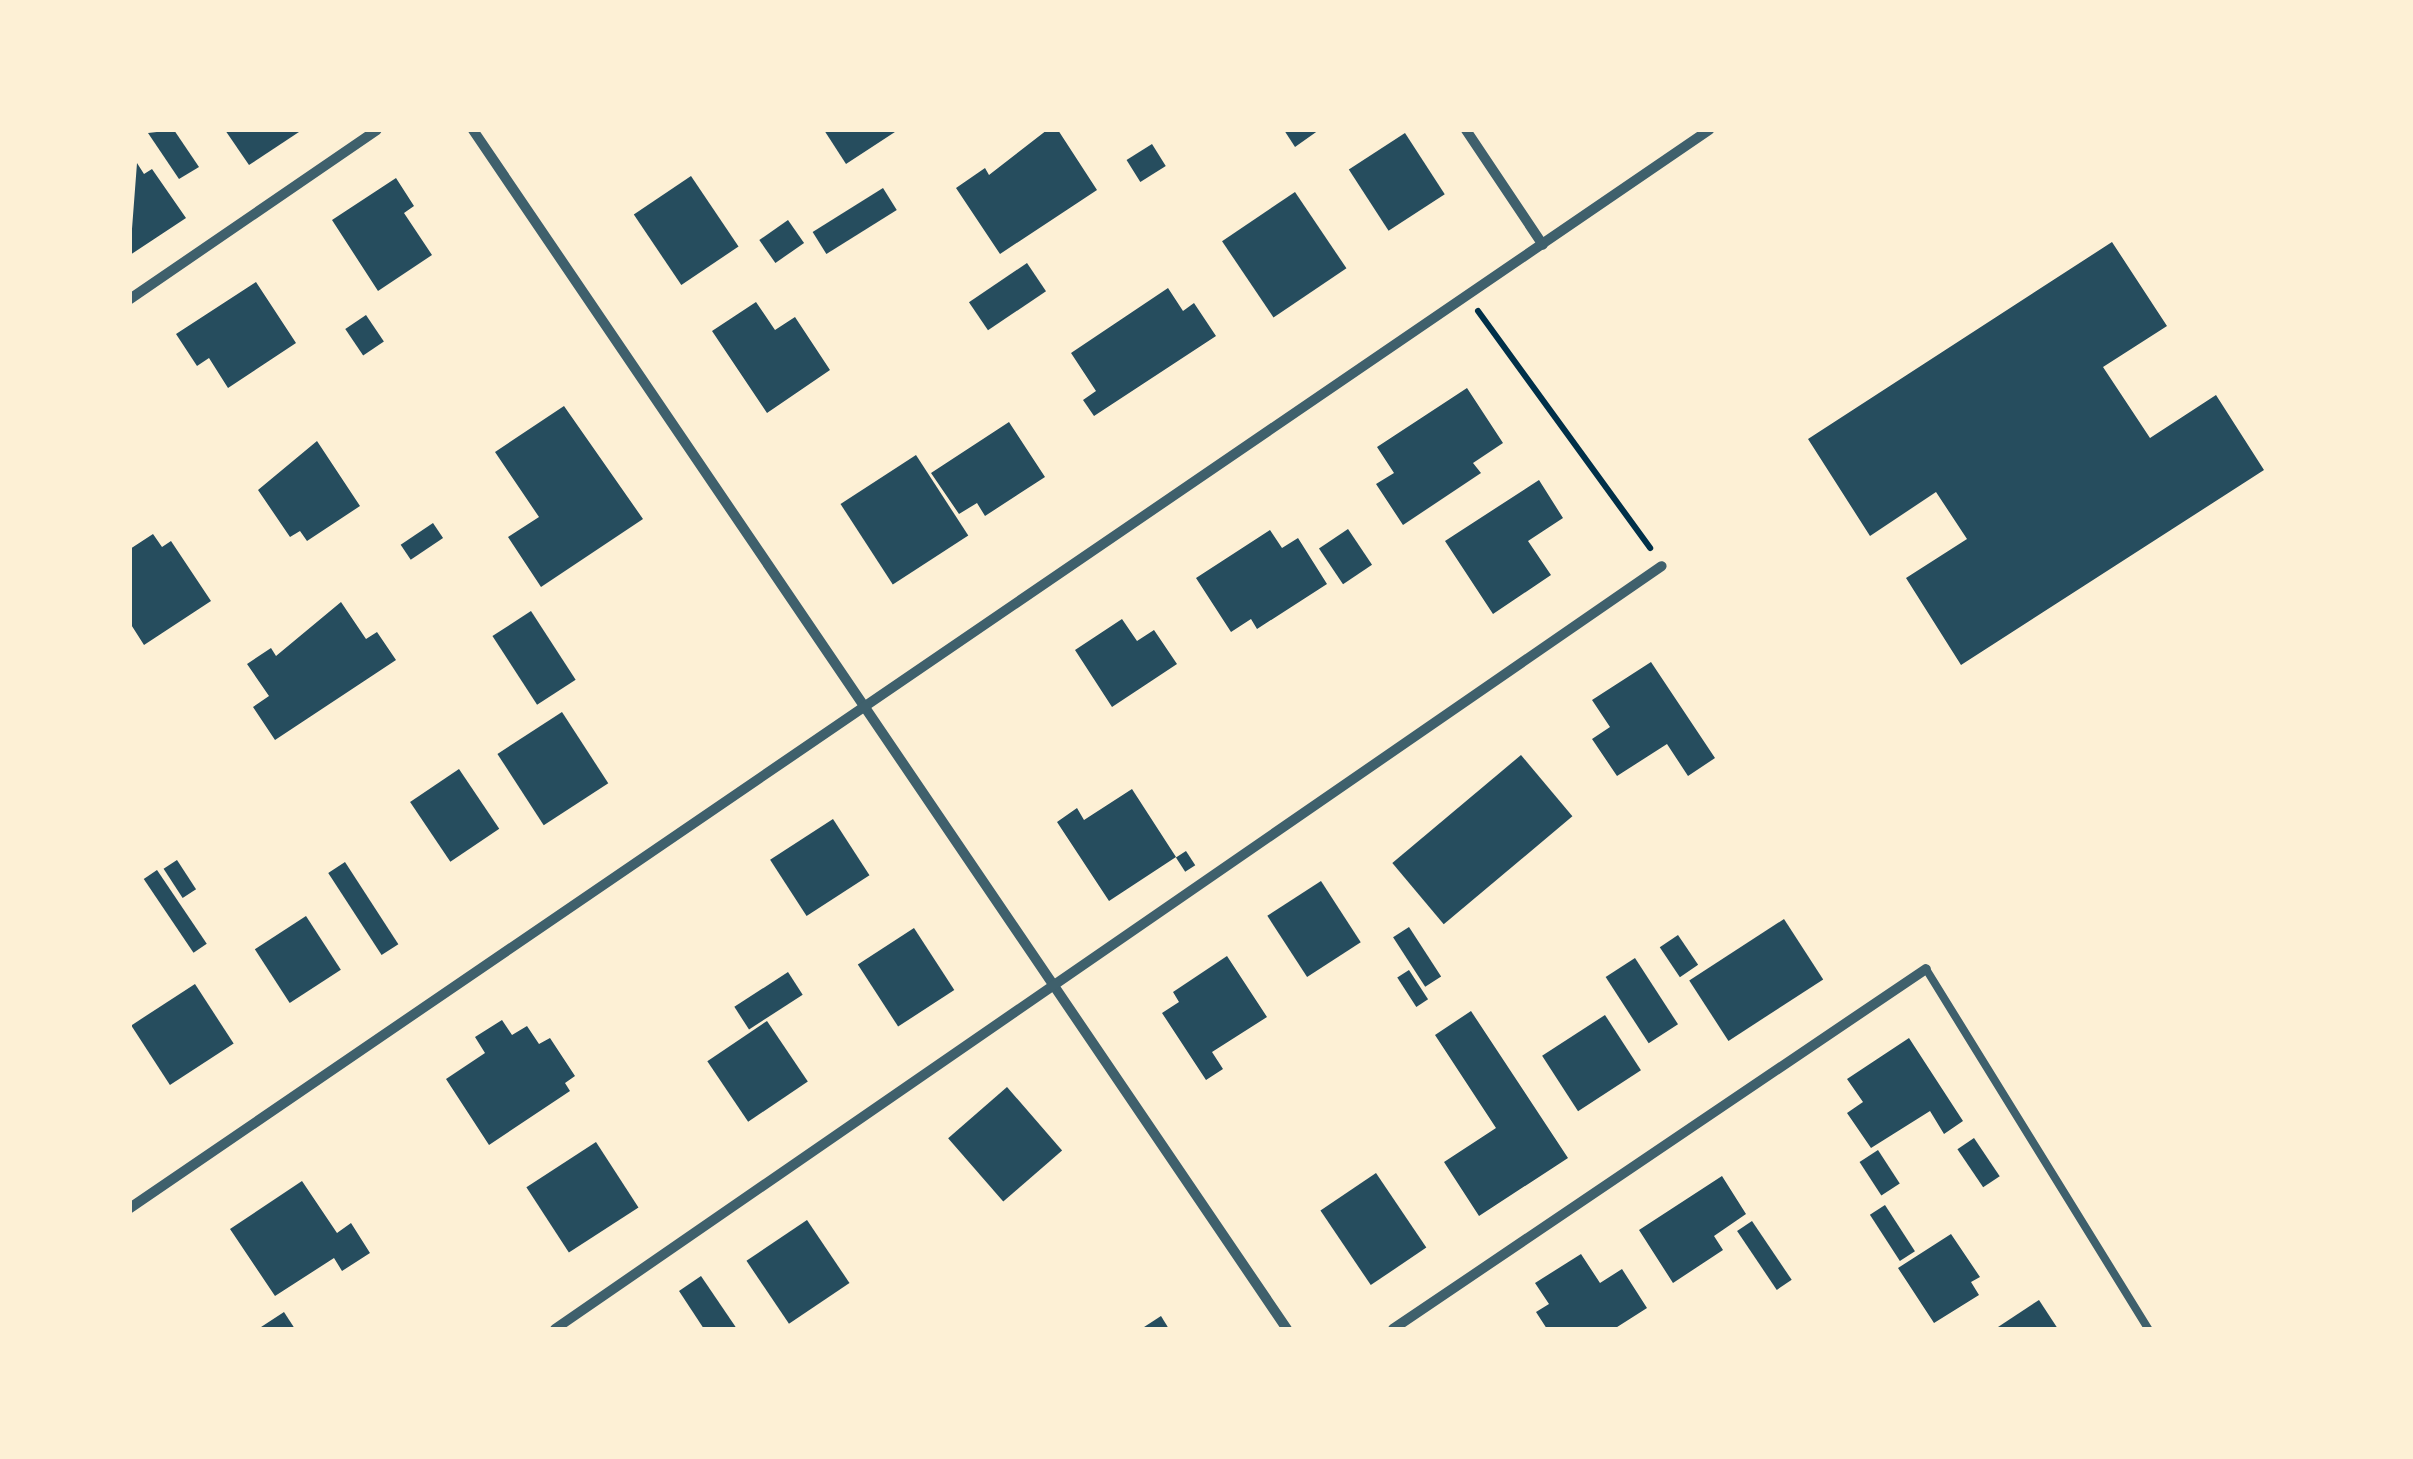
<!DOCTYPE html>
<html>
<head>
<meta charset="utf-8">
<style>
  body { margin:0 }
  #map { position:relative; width:2413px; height:1459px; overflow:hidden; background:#fdf0d5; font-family:Montserrat,sans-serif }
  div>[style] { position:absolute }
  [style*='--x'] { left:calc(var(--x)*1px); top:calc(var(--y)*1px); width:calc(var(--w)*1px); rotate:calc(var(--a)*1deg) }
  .building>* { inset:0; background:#264d5e; transform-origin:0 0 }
  .path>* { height:6px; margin:-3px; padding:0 3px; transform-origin:3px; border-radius:3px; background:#003049 }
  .service>* { height:8px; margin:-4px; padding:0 4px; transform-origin:4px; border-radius:4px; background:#3f606c }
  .minor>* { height:10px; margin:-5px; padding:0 5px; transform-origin:5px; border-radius:5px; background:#3f606c }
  span { translate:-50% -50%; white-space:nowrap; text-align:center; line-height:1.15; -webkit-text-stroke:10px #fdf0d5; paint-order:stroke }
  .frame { position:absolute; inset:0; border:132px solid #fdf0d5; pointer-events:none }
</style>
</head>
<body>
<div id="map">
  <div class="building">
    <div style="clip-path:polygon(174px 130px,199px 167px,179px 179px,148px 133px)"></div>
    <div style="clip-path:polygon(225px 130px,302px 130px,249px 165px)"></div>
    <div style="clip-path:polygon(824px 130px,898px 130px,846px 164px)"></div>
    <div style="clip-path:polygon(1047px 130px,1058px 130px,1097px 190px,1000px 254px,956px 188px,985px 168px,989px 175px)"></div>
    <div style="clip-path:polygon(1284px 130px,1319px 130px,1295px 147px)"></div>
    <div style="left:1405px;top:133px;width:73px;height:67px;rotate:57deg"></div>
    <div style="left:1152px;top:144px;width:26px;height:30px;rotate:58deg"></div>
    <div style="clip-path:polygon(137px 163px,144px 174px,152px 169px,186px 218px,130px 255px)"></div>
    <div style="left:691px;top:176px;width:85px;height:69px;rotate:56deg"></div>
    <div style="clip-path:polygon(396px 178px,414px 206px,404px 213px,432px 255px,378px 291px,332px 220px)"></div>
    <div style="left:883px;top:188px;width:26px;height:83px;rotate:58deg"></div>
    <div style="left:1295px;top:192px;width:92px;height:88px;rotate:56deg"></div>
    <div style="left:788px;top:220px;width:28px;height:35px;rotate:55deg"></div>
    <div style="clip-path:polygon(2112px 242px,2167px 326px,2103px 367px,2150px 438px,2216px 395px,2264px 470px,1961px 665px,1906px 578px,1967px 539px,1936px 492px,1870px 536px,1808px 439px)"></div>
    <div style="left:1027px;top:263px;width:34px;height:70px;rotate:56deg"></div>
    <div style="clip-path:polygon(256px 282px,296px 343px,228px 388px,209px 358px,197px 366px,176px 334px)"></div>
    <div style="clip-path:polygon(1168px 288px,1183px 311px,1194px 303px,1216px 336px,1094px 416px,1083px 400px,1096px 391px,1071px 353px)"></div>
    <div style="clip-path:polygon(756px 302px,775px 330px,795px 317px,830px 370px,767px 413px,712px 331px)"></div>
    <div style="left:366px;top:315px;width:32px;height:25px;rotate:56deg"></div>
    <div style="clip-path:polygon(1467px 388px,1503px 443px,1473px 463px,1481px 473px,1403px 525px,1376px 484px,1394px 473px,1377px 447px)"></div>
    <div style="clip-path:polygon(564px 406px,643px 519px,541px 587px,508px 537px,539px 517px,495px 452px)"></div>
    <div style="clip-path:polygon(1009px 422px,1045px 477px,985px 516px,977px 503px,959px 514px,931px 473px)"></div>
    <div style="clip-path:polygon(317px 441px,360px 506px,307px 541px,300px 531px,290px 537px,258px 490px)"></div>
    <div style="left:916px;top:455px;width:96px;height:90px;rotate:57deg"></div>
    <div style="clip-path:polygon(1539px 480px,1563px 518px,1528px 541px,1551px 575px,1493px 614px,1445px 541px)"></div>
    <div style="left:433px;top:523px;width:18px;height:39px;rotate:56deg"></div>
    <div style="left:1348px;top:529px;width:43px;height:35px;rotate:56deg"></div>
    <div style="clip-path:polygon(1270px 530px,1282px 548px,1298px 538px,1327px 584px,1257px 629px,1251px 619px,1231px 632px,1196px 578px)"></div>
    <div style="clip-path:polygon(153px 534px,162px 547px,171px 541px,211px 601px,144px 645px,130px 623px,130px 549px)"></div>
    <div style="clip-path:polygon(341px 602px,366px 639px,377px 632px,396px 660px,275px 740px,253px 707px,269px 696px,247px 664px,271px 648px,276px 656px)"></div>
    <div style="left:531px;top:611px;width:82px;height:46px;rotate:57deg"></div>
    <div style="clip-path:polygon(1122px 619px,1137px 641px,1154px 630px,1177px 664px,1112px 707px,1075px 650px)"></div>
    <div style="clip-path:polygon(1651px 662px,1715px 758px,1688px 776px,1667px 744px,1617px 776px,1592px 739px,1610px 727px,1592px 700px)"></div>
    <div style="left:562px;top:712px;width:85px;height:77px;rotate:57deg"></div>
    <div style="left:1521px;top:755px;width:80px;height:168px;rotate:50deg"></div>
    <div style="left:459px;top:769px;width:72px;height:59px;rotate:56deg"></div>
    <div style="clip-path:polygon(1132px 789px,1176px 857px,1109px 901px,1057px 822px,1077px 808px,1084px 820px)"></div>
    <div style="left:833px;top:819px;width:67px;height:75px;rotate:57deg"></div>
    <div style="left:1186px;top:851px;width:17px;height:12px;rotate:57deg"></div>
    <div style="left:177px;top:860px;width:35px;height:16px;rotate:57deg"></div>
    <div style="left:345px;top:862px;width:98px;height:20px;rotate:57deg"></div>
    <div style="left:157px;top:870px;width:89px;height:16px;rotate:56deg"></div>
    <div style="left:1321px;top:881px;width:73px;height:64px;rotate:57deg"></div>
    <div style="left:306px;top:916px;width:64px;height:61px;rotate:57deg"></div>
    <div style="left:1784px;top:919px;width:72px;height:113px;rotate:57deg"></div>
    <div style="left:1409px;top:927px;width:59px;height:19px;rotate:57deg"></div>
    <div style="left:914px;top:928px;width:74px;height:67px;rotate:57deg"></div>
    <div style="left:1678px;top:935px;width:36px;height:22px;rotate:56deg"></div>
    <div style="clip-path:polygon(1227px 956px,1267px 1017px,1212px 1052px,1223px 1069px,1206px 1080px,1162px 1013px,1179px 1002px,1173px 992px)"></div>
    <div style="left:1635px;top:958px;width:79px;height:35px;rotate:57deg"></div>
    <div style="left:1409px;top:970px;width:35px;height:14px;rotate:57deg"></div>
    <div style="left:788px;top:972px;width:27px;height:64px;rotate:57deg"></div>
    <div style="left:195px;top:984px;width:71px;height:76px;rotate:57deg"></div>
    <div style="clip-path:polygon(1471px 1011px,1568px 1158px,1479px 1216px,1444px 1162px,1496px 1128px,1435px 1035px)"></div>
    <div style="left:1605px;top:1015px;width:66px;height:75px;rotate:57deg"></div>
    <div style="clip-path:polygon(502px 1020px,512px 1035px,527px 1026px,539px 1044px,550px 1038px,575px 1076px,565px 1083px,570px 1091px,489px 1145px,446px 1079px,485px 1053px,475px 1037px)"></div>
    <div style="left:767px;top:1021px;width:73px;height:72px;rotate:56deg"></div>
    <div style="clip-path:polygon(1909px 1038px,1963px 1121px,1944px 1134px,1930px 1111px,1871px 1148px,1847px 1113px,1863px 1102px,1847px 1079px)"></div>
    <div style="left:1007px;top:1087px;width:84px;height:78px;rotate:49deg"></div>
    <div style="left:1974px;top:1138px;width:46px;height:20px;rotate:56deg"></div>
    <div style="left:596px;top:1142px;width:78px;height:83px;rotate:57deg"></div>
    <div style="left:1878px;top:1150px;width:40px;height:22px;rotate:57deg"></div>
    <div style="left:1376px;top:1173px;width:90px;height:67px;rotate:56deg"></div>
    <div style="clip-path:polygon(1722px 1176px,1746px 1214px,1714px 1236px,1723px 1250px,1673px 1283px,1639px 1230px)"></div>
    <div style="clip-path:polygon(302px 1181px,337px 1233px,351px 1223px,370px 1253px,342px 1271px,334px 1258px,275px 1296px,230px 1229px)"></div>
    <div style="left:1885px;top:1205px;width:55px;height:18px;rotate:57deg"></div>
    <div style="left:807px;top:1220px;width:76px;height:73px;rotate:56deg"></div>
    <div style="left:1752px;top:1221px;width:71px;height:18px;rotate:56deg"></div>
    <div style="clip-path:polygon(1951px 1234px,1980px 1277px,1971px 1282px,1979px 1295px,1934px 1323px,1898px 1268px)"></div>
    <div style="clip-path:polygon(1581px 1254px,1600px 1283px,1622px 1269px,1647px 1308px,1614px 1329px,1547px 1329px,1536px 1312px,1549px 1304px,1535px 1283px)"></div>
    <div style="clip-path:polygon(701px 1276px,737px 1329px,704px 1329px,679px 1291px)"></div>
    <div style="clip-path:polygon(2039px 1300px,2058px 1329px,1995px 1329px)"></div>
    <div style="clip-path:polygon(284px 1312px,295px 1329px,258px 1329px)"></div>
    <div style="clip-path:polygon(1161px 1316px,1169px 1329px,1141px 1329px)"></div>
  </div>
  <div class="path">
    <div style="--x:1478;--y:311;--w:293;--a:54"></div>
  </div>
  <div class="service">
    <div style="--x:1926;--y:969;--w:423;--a:58.3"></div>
  </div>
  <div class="minor">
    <div style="--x:473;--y:130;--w:1449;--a:55.83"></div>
    <div style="--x:1466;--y:130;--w:138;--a:56.2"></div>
    <div style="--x:130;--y:299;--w:299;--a:-34.4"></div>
    <div style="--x:130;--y:1208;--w:1912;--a:-34.32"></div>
    <div style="--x:555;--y:1329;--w:1344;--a:-34.58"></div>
    <div style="--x:1393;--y:1329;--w:643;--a:-34.04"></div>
  </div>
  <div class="frame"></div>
</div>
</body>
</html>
